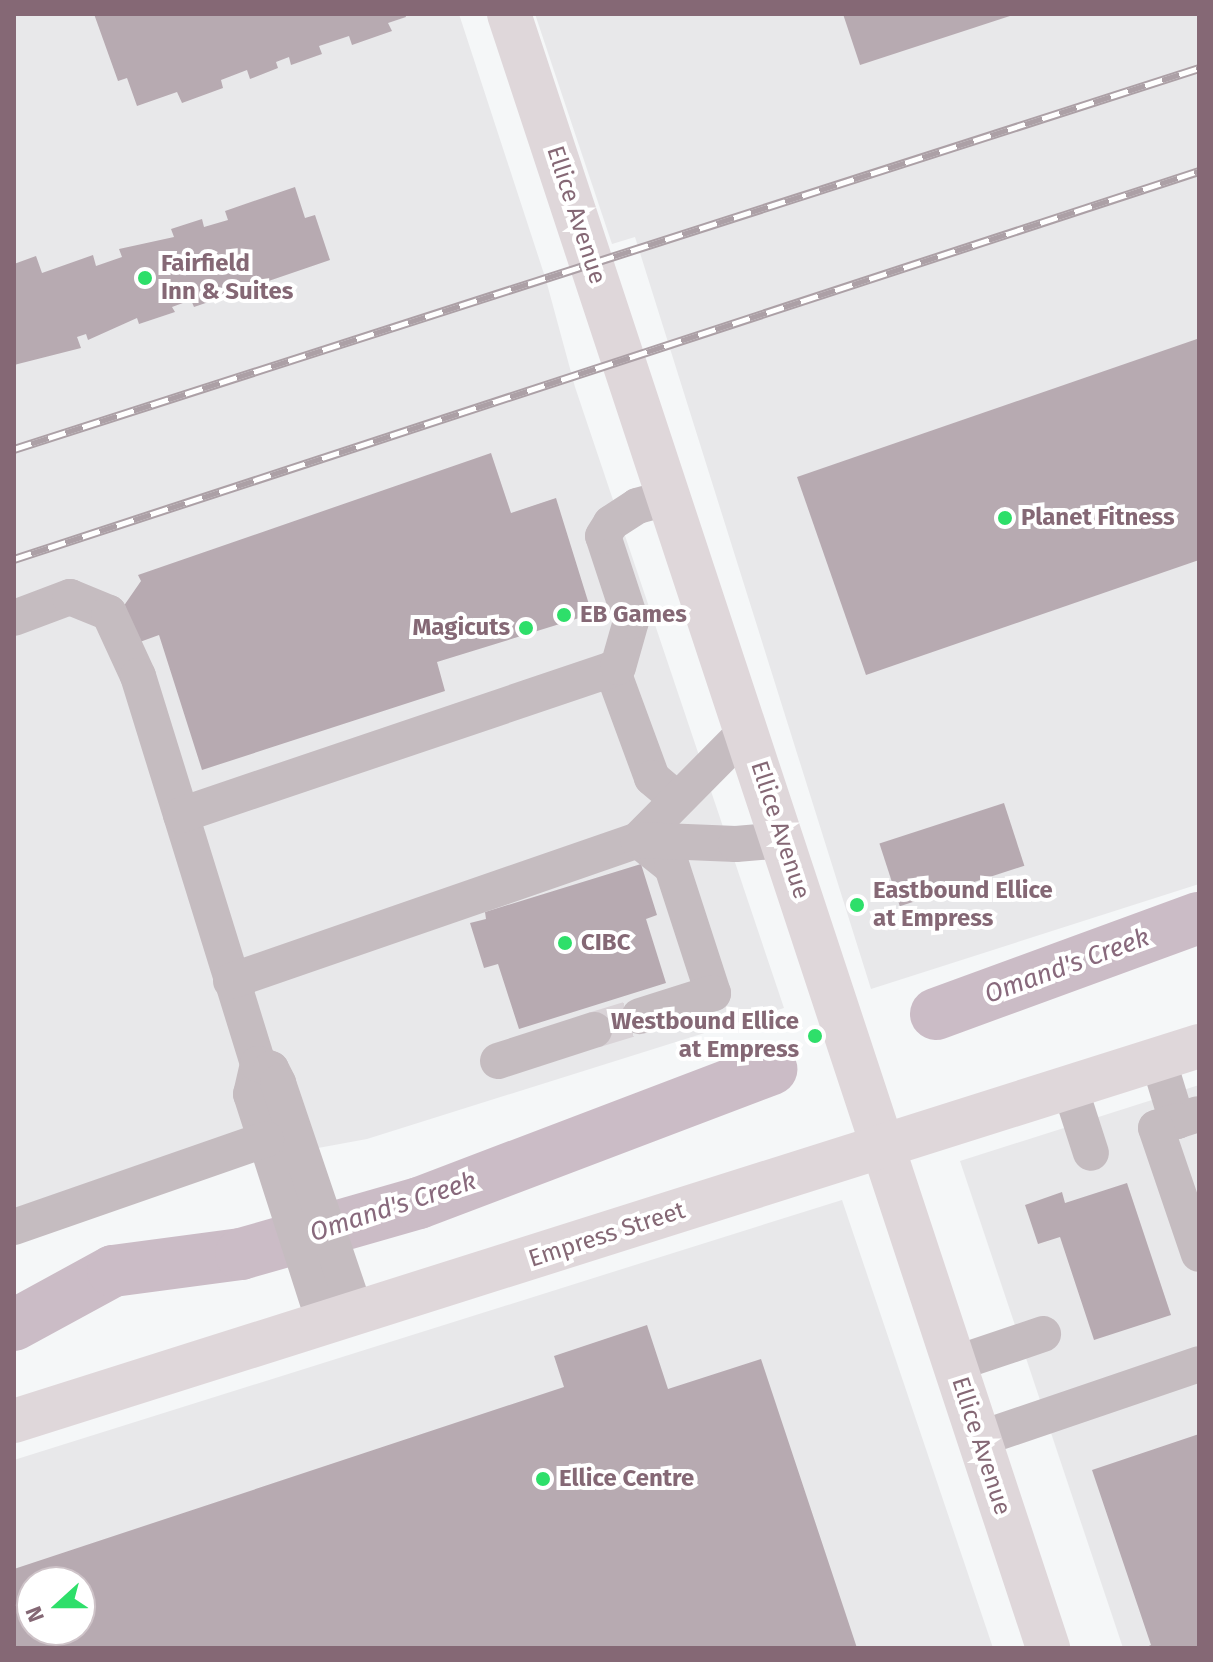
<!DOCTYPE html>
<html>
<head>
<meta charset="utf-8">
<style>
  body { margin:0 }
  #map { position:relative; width:1213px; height:1662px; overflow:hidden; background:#f5f7f8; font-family:"Fira Sans",sans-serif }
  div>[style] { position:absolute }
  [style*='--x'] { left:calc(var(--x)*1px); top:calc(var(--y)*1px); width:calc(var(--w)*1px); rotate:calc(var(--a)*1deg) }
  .built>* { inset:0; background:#e8e8ea }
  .river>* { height:52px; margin:-26px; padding:0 26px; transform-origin:26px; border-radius:26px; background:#cbbcc6 }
  .building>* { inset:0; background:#b7aab1; transform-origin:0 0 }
  .minor-tunnel>* { height:36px; margin-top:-18px; transform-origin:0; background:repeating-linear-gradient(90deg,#d9d3d7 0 36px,transparent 0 54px) }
  .minor>* { height:36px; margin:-18px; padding:0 18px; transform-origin:18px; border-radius:18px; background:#c5bcc0 }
  .major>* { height:44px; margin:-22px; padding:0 22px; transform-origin:22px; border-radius:22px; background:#dfd7da }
  .rail>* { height:9px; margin-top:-4.5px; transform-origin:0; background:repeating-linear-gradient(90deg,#fff 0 18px,#aca0a6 0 36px); box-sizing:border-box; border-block:2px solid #aca0a6 }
  .dots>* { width:22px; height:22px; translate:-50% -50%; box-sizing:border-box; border:4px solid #fff; border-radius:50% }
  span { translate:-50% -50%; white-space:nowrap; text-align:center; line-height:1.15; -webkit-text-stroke:8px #fff; paint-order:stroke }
  .street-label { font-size:24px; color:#856875 }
  .poi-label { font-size:24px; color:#856875; font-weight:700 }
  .left { translate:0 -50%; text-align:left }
  .right { translate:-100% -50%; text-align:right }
  .water-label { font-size:26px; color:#88697c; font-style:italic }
  .frame { position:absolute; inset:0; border:16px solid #856875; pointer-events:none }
  .north { position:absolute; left:16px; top:1566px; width:80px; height:80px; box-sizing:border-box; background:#fff; border:2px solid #cec3c8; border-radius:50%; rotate:249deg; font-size:22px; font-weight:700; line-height:32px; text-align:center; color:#856875 }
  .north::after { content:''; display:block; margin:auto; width:28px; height:36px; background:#2edf6a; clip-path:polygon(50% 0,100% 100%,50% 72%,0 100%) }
</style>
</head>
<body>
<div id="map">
  <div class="built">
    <div style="clip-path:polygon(14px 14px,459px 14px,546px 280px,575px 387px,784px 1008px,367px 1139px,214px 1167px,14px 1233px)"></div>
    <div style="clip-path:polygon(535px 14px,1199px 14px,1199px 884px,871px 989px,635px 237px,612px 244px)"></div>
    <div style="clip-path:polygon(1199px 1085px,1199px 1648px,1123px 1648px,960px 1161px)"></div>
    <div style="clip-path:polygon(evenodd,842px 1200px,993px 1648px,14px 1648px,14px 1460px,842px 1200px,32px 1582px,80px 1582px,80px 1630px,32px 1630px,32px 1582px)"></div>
  </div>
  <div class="river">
    <div style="--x:936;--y:1014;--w:280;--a:-20.1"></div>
    <div style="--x:14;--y:1325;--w:113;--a:-28.6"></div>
    <div style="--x:113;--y:1271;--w:129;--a:-7.6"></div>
    <div style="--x:241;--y:1254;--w:185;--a:-16"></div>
    <div style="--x:419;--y:1203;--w:377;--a:-20.8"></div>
  </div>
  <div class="building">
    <div style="clip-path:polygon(94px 14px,405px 14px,406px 17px,388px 23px,392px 31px,352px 45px,349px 36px,319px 46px,322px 54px,291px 65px,289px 57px,276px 62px,278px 68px,250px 79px,247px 70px,221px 80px,223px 88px,182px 103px,177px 92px,137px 106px,127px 78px,118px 81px)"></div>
    <div style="clip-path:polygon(843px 14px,1013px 14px,1013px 15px,860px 65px)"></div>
    <div style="clip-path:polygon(295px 187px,305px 218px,315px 215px,330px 260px,245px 289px,243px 284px,228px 289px,229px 295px,194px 307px,191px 300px,172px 307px,175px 312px,139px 324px,137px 318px,88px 340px,86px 334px,77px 337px,81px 348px,14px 365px,14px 264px,36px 256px,42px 273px,93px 255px,96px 266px,122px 257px,119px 249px,174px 237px,171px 229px,202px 219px,204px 227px,228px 220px,225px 211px)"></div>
    <div style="clip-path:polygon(1197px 339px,1199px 560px,866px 675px,797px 477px)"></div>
    <div style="clip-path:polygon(491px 453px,511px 513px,556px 498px,592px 614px,437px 662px,445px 691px,202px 770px,159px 635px,137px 643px,123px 607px,141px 581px,138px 575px)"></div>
    <div style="left:1004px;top:803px;width:66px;height:131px;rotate:72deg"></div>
    <div style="clip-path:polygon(641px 864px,657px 915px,646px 919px,666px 983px,519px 1029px,498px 964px,484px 968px,470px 923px,486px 919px,485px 912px)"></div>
    <div style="clip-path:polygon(1127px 1183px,1171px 1315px,1094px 1340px,1060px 1237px,1038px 1244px,1025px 1205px,1062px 1192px,1065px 1203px)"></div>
    <div style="clip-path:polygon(evenodd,647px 1325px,668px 1389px,761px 1359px,857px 1648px,14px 1648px,14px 1569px,564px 1387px,554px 1356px,647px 1325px,32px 1582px,80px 1582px,80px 1630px,32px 1630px,32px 1582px)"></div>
    <div style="clip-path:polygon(1199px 1434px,1199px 1648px,1144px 1648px,1151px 1645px,1092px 1470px)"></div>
  </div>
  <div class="minor-tunnel">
    <div style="--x:594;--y:1030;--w:48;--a:-16.9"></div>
  </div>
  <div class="minor">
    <div style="--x:14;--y:618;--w:60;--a:-20.6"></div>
    <div style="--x:70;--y:597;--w:42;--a:22.3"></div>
    <div style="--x:109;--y:613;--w:69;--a:65.3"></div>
    <div style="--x:138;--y:676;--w:406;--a:72.8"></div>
    <div style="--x:258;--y:1064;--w:31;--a:103"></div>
    <div style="--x:251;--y:1094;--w:242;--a:72.2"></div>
    <div style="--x:612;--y:669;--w:116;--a:69.8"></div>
    <div style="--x:652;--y:778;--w:31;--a:40"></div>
    <div style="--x:181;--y:815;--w:461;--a:-18.7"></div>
    <div style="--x:618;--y:667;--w:48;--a:-74.2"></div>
    <div style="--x:631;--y:621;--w:89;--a:-108.2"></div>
    <div style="--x:603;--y:536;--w:15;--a:-58"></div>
    <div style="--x:611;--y:523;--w:31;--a:-33"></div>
    <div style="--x:637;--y:506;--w:35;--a:-15"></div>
    <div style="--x:638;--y:840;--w:43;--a:38.5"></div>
    <div style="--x:672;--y:867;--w:133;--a:72"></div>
    <div style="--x:713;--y:993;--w:77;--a:162.5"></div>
    <div style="--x:638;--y:840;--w:155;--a:-45.3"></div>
    <div style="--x:231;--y:981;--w:431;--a:-19.1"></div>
    <div style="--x:638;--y:840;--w:98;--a:2.3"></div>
    <div style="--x:736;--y:844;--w:48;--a:-4.8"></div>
    <div style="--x:1158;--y:1059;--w:65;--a:73"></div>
    <div style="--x:1177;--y:1121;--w:22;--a:-18"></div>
    <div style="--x:498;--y:1061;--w:101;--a:-17.9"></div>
    <div style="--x:258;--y:1064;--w:14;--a:21"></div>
    <div style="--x:271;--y:1069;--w:16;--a:63"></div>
    <div style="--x:278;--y:1083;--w:244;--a:71.3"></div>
    <div style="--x:1070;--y:1088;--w:68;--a:72.1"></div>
    <div style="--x:1177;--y:1121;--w:22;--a:162"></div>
    <div style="--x:1156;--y:1128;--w:133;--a:71.2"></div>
    <div style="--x:14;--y:1227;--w:267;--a:-19.2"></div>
    <div style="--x:954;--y:1364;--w:94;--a:-18.6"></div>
    <div style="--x:979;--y:1439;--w:232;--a:-18.8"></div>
  </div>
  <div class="major">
    <div style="--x:509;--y:14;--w:1721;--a:71.74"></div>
    <div style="--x:14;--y:1421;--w:1243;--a:-17.56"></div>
  </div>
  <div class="rail">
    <div style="--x:14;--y:449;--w:1245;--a:-17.82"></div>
    <div style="--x:14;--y:559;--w:1247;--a:-18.13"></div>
  </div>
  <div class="dots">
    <div style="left:145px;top:278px;background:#2edf6a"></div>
    <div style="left:1005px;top:518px;background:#2edf6a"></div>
    <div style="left:564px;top:615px;background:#2edf6a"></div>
    <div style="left:526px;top:628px;background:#2edf6a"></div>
    <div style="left:857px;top:905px;background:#2edf6a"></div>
    <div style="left:565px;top:943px;background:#2edf6a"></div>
    <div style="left:815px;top:1036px;background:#2edf6a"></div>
    <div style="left:543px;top:1479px;background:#2edf6a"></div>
  </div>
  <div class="street-label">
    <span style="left:576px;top:215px;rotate:72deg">Ellice Avenue</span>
    <span style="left:780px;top:830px;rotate:72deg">Ellice Avenue</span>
    <span style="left:607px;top:1235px;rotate:-18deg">Empress Street</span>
    <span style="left:981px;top:1446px;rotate:72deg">Ellice Avenue</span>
  </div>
  <div class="poi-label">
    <span class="left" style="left:161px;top:278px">Fairfield<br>Inn &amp; Suites</span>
    <span class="left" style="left:1021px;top:518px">Planet Fitness</span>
    <span class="left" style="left:580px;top:615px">EB Games</span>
    <span class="right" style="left:510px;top:628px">Magicuts</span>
    <span class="left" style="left:873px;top:905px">Eastbound Ellice<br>at Empress</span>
    <span class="left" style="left:581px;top:943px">CIBC</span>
    <span class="right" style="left:799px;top:1036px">Westbound Ellice<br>at Empress</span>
    <span class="left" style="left:559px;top:1479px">Ellice Centre</span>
  </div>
  <div class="water-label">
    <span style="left:1067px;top:966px;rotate:-20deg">Omand's Creek</span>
    <span style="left:393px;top:1207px;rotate:-18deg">Omand's Creek</span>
  </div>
  <div class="frame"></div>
  <div class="north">N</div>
</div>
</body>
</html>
